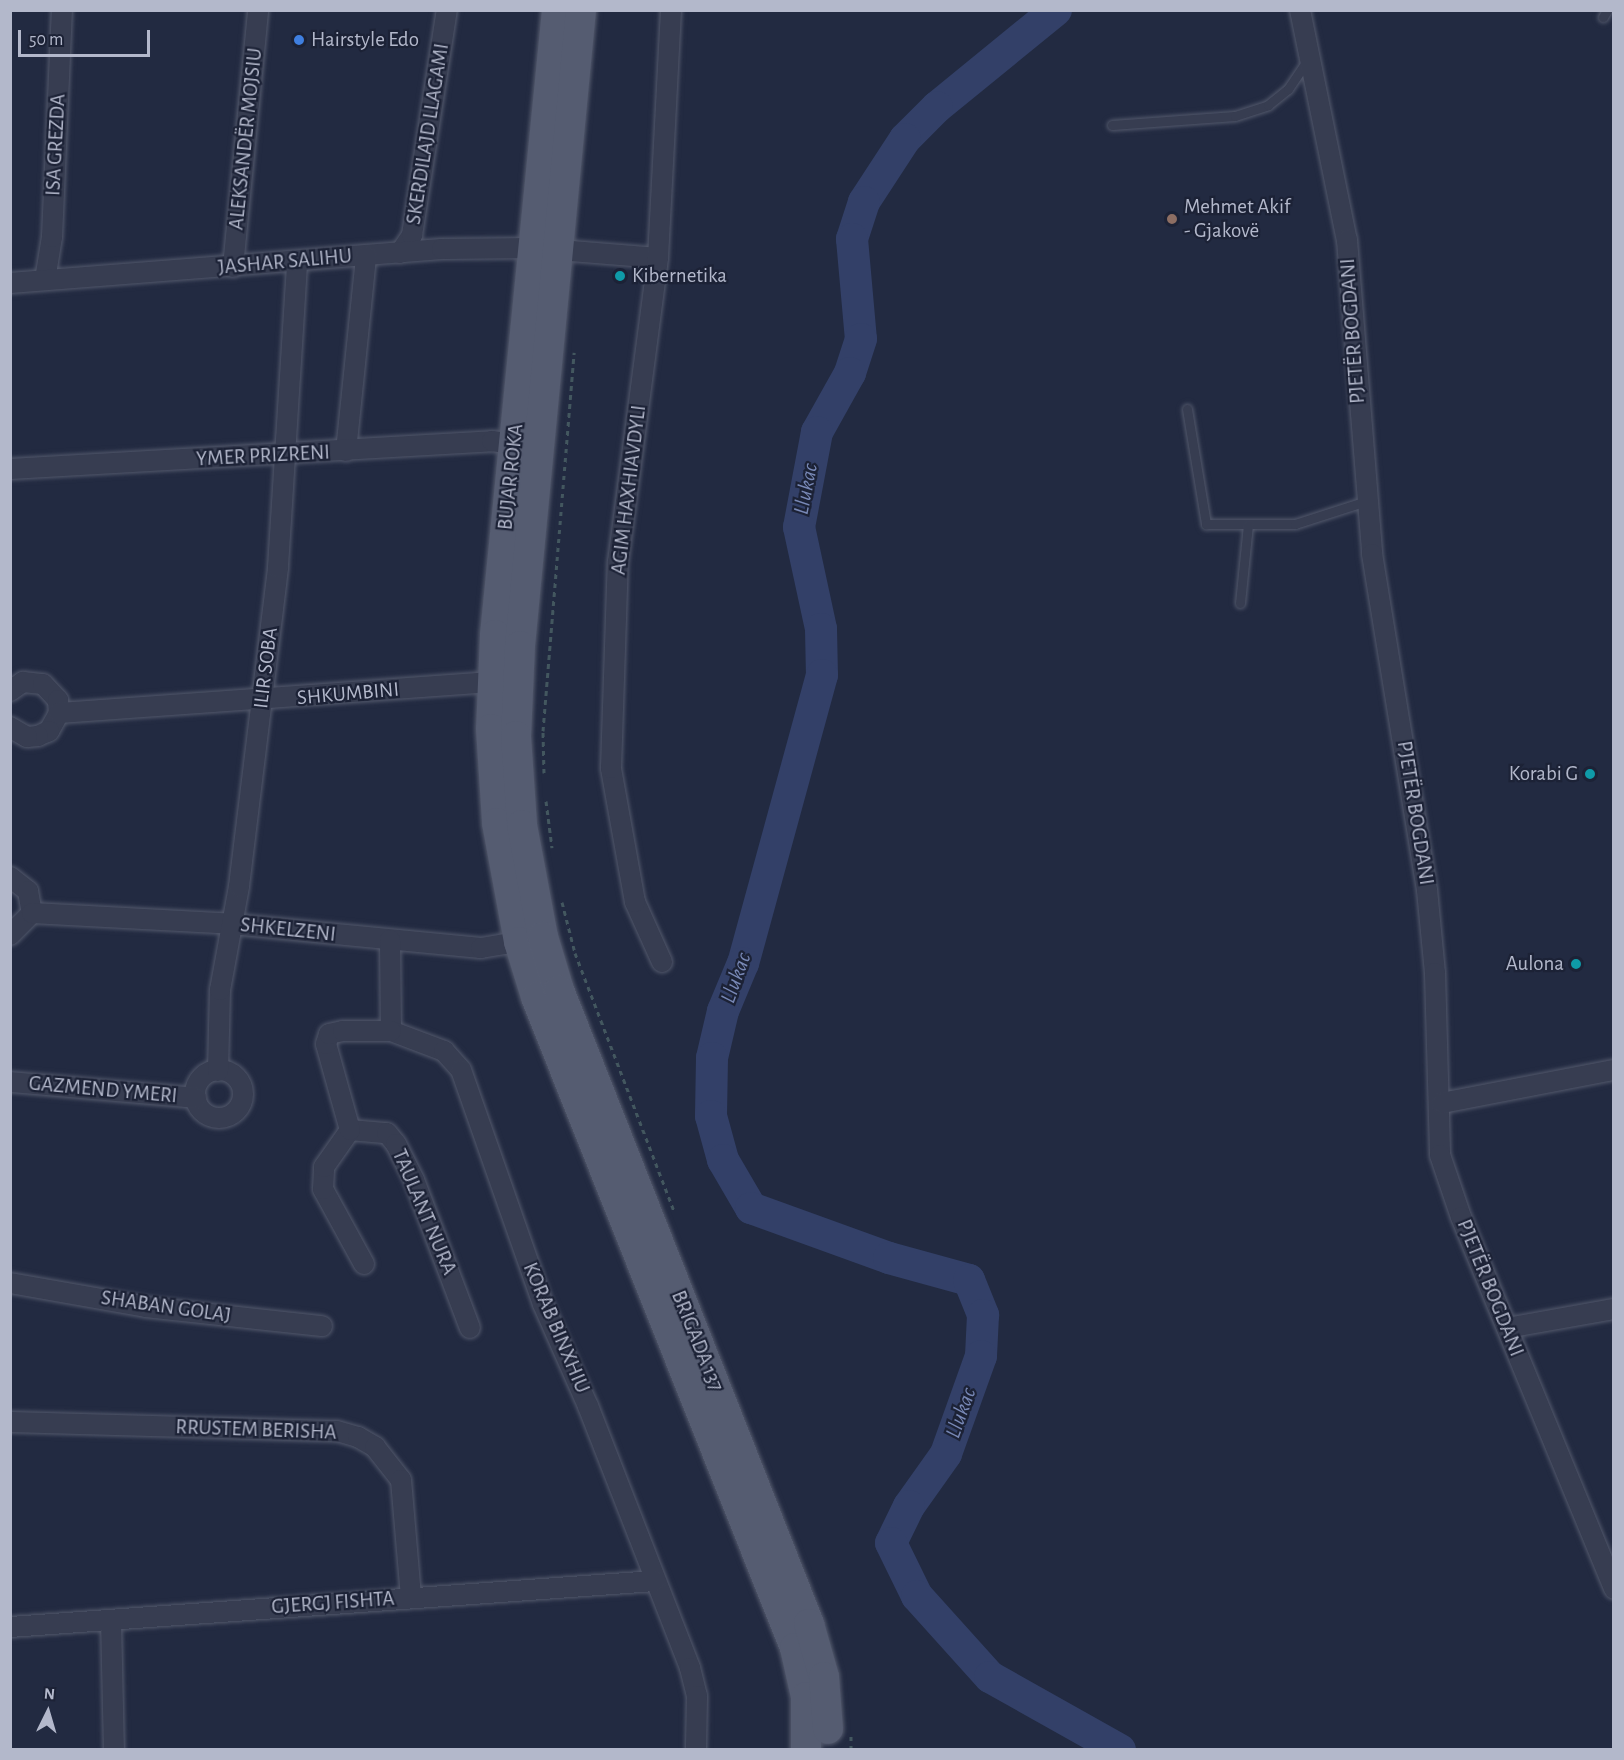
<!DOCTYPE html>
<html>
<head>
<meta charset="utf-8">
<style>
  body { margin:0 }
  #map { position:relative; width:1624px; height:1760px; overflow:hidden; background:#222a41; font-family:"Alegreya Sans",sans-serif }
  div>[style] { position:absolute }
  [style*='--x'] { left:calc(var(--x)*1px); top:calc(var(--y)*1px); width:calc(var(--w)*1px); rotate:calc(var(--a)*1deg) }
  .river>* { height:32px; margin:-16px; padding:0 16px; transform-origin:16px; border-radius:16px; background:#334068 }
  .path>* { height:3px; margin-top:-1.5px; transform-origin:0; background:repeating-linear-gradient(90deg,#43575f 0 4.5px,transparent 0 9px) }
  .roads { filter:drop-shadow(0 0 2px #52586b) drop-shadow(0 0 2px #52586b) }
  .lane>* { height:9px; margin:-4.5px; padding:0 4.5px; transform-origin:4.5px; border-radius:4.5px; background:#373d51 }
  .street>* { height:20px; margin:-10px; padding:0 10px; transform-origin:10px; border-radius:10px; background:#373d51 }
  .street>.ring { margin:-10px; padding:0; box-sizing:content-box; background:none; border:20px solid #373d51; border-radius:50% }
  .primary>* { height:30px; margin:-15px; padding:0 15px; transform-origin:15px; border-radius:15px; background:#555c71 }
  .dots>* { width:16px; height:16px; translate:-50% -50%; box-sizing:border-box; border:3px solid #1c2236; border-radius:50% }
  span { translate:-50% -50%; white-space:nowrap; text-align:center; line-height:1.15; -webkit-text-stroke:4.5px #1c2236; paint-order:stroke }
  .poi-label { font-size:21px; color:#b3b8cb }
  .left { translate:0 -50%; text-align:left }
  .right { translate:-100% -50%; text-align:right }
  .street-label { font-size:21px; color:#b3b8cb }
  .water-label { font-size:22px; color:#7888b6; font-style:italic }
  .frame { position:absolute; inset:0; border:12px solid #b3b8cb; pointer-events:none }
  .north { position:absolute; left:18px; top:1682px; width:60px; height:60px; -webkit-text-stroke:4px #1c2236; paint-order:stroke; rotate:5deg; font-size:16px; font-weight:700; line-height:24px; text-align:center; color:#b3b8cb }
  .north::after { content:''; display:block; margin:auto; width:21px; height:27px; background:#b3b8cb; clip-path:polygon(50% 0,100% 100%,50% 72%,0 100%) }
  .scale { position:absolute; left:18px; top:30px; width:132px; height:27px; box-sizing:border-box; border:3px solid #b3b8cb; border-top:0; padding-left:8px; font-size:18px; line-height:21px; white-space:nowrap; color:#b3b8cb; -webkit-text-stroke:4px #1c2236; paint-order:stroke }
</style>
</head>
<body>
<div id="map">
  <div class="river">
    <div style="--x:1056;--y:10;--w:154;--a:140.8"></div>
    <div style="--x:937;--y:107;--w:45;--a:135"></div>
    <div style="--x:905;--y:139;--w:75;--a:123.1"></div>
    <div style="--x:864;--y:202;--w:39;--a:108"></div>
    <div style="--x:852;--y:239;--w:100;--a:84.9"></div>
    <div style="--x:861;--y:339;--w:36;--a:108"></div>
    <div style="--x:850;--y:373;--w:68;--a:119.2"></div>
    <div style="--x:817;--y:432;--w:97;--a:100.7"></div>
    <div style="--x:799;--y:527;--w:104;--a:77.8"></div>
    <div style="--x:821;--y:629;--w:46;--a:88.8"></div>
    <div style="--x:822;--y:675;--w:299;--a:105.3"></div>
    <div style="--x:743;--y:963;--w:52;--a:112.6"></div>
    <div style="--x:723;--y:1011;--w:48;--a:103.2"></div>
    <div style="--x:712;--y:1058;--w:58;--a:91"></div>
    <div style="--x:711;--y:1116;--w:46;--a:74.7"></div>
    <div style="--x:723;--y:1160;--w:56;--a:59.7"></div>
    <div style="--x:751;--y:1208;--w:147;--a:19.9"></div>
    <div style="--x:889;--y:1258;--w:83;--a:15.4"></div>
    <div style="--x:969;--y:1280;--w:38;--a:68"></div>
    <div style="--x:983;--y:1315;--w:41;--a:92.8"></div>
    <div style="--x:981;--y:1356;--w:104;--a:109.7"></div>
    <div style="--x:946;--y:1454;--w:64;--a:125.4"></div>
    <div style="--x:909;--y:1506;--w:41;--a:115.9"></div>
    <div style="--x:891;--y:1543;--w:59;--a:63.9"></div>
    <div style="--x:917;--y:1596;--w:109;--a:48"></div>
    <div style="--x:990;--y:1677;--w:149;--a:29.3"></div>
  </div>
  <div class="path">
    <div style="--x:544;--y:773;--w:42;--a:-91.4"></div>
    <div style="--x:543;--y:731;--w:380;--a:-85.3"></div>
    <div style="--x:546;--y:801;--w:47;--a:82.7"></div>
    <div style="--x:562;--y:902;--w:53;--a:75.7"></div>
    <div style="--x:575;--y:953;--w:276;--a:69"></div>
    <div style="--x:851;--y:1750;--w:15;--a:-90"></div>
  </div>
  <div class="roads">
    <div class="lane">
      <div style="--x:1603;--y:17;--w:8;--a:-60"></div>
      <div style="--x:1112;--y:125;--w:123;--a:-4.2"></div>
      <div style="--x:1235;--y:116;--w:35;--a:-18"></div>
      <div style="--x:1268;--y:105;--w:26;--a:-39"></div>
      <div style="--x:1288;--y:89;--w:36;--a:-56"></div>
      <div style="--x:1187;--y:409;--w:117;--a:80.6"></div>
      <div style="--x:1206;--y:524;--w:89;--a:0"></div>
      <div style="--x:1295;--y:524;--w:75;--a:-17.9"></div>
      <div style="--x:1240;--y:603;--w:79;--a:-84.2"></div>
    </div>
    <div class="street">
      <div style="--x:1300;--y:10;--w:235;--a:78.5"></div>
      <div style="--x:1347;--y:240;--w:315;--a:85.4"></div>
      <div style="--x:1372;--y:554;--w:340;--a:80.7"></div>
      <div style="--x:1427;--y:890;--w:83;--a:84.5"></div>
      <div style="--x:1435;--y:973;--w:182;--a:88.4"></div>
      <div style="--x:1440;--y:1155;--w:65;--a:71.3"></div>
      <div style="--x:1461;--y:1217;--w:402;--a:67.6"></div>
      <div style="--x:400;--y:253;--w:22;--a:-56"></div>
      <div style="--x:412;--y:235;--w:228;--a:-81.2"></div>
      <div style="--x:233;--y:267;--w:258;--a:-84.4"></div>
      <div style="--x:45;--y:280;--w:44;--a:-80.8"></div>
      <div style="--x:52;--y:237;--w:227;--a:-87.5"></div>
      <div style="--x:10;--y:283;--w:433;--a:-4.5"></div>
      <div style="--x:442;--y:249;--w:92;--a:-0.6"></div>
      <div style="--x:534;--y:248;--w:124;--a:4.6"></div>
      <div style="--x:346;--y:451;--w:196;--a:-84.1"></div>
      <div style="--x:10;--y:469;--w:483;--a:-3.3"></div>
      <div style="--x:492;--y:441;--w:22;--a:8"></div>
      <div style="--x:10;--y:691;--w:16;--a:-35"></div>
      <div style="--x:23;--y:682;--w:20;--a:6"></div>
      <div style="--x:43;--y:684;--w:22;--a:47"></div>
      <div style="--x:58;--y:700;--w:13;--a:86"></div>
      <div style="--x:59;--y:713;--w:21;--a:119"></div>
      <div style="--x:49;--y:731;--w:12;--a:156"></div>
      <div style="--x:38;--y:736;--w:11;--a:175"></div>
      <div style="--x:27;--y:737;--w:20;--a:-150"></div>
      <div style="--x:59;--y:713;--w:434;--a:-4.1"></div>
      <div style="--x:10;--y:877;--w:23;--a:38"></div>
      <div style="--x:28;--y:891;--w:22;--a:80"></div>
      <div style="--x:32;--y:913;--w:31;--a:135"></div>
      <div style="--x:32;--y:913;--w:200;--a:3.1"></div>
      <div style="--x:232;--y:924;--w:250;--a:5.5"></div>
      <div style="--x:481;--y:948;--w:49;--a:-9.5"></div>
      <div style="--x:390;--y:940;--w:91;--a:89.4"></div>
      <div style="--x:391;--y:1031;--w:57;--a:20.7"></div>
      <div style="--x:444;--y:1051;--w:25;--a:48"></div>
      <div style="--x:461;--y:1070;--w:248;--a:70.7"></div>
      <div style="--x:543;--y:1304;--w:111;--a:66.2"></div>
      <div style="--x:588;--y:1406;--w:281;--a:68.7"></div>
      <div style="--x:690;--y:1668;--w:29;--a:76"></div>
      <div style="--x:697;--y:1696;--w:54;--a:91.1"></div>
      <div style="--x:662;--y:962;--w:66;--a:-114.2"></div>
      <div style="--x:635;--y:902;--w:136;--a:-100.2"></div>
      <div style="--x:611;--y:768;--w:206;--a:-88.1"></div>
      <div style="--x:618;--y:562;--w:307;--a:-82.5"></div>
      <div style="--x:658;--y:258;--w:248;--a:-87"></div>
      <div class="ring" style="left:195px;top:1070px;width:28px;height:28px"></div>
      <div style="--x:218;--y:1071;--w:81;--a:-88.6"></div>
      <div style="--x:220;--y:990;--w:106;--a:-79.6"></div>
      <div style="--x:239;--y:886;--w:321;--a:-83"></div>
      <div style="--x:278;--y:567;--w:306;--a:-86.4"></div>
      <div style="--x:10;--y:1082;--w:187;--a:4.9"></div>
      <div style="--x:1442;--y:1103;--w:175;--a:-10.9"></div>
      <div style="--x:350;--y:1130;--w:37;--a:5"></div>
      <div style="--x:387;--y:1133;--w:14;--a:51"></div>
      <div style="--x:396;--y:1144;--w:40;--a:63.4"></div>
      <div style="--x:414;--y:1180;--w:158;--a:69.3"></div>
      <div style="--x:364;--y:1264;--w:85;--a:-118.7"></div>
      <div style="--x:323;--y:1189;--w:22;--a:-87"></div>
      <div style="--x:324;--y:1167;--w:45;--a:-54.9"></div>
      <div style="--x:350;--y:1130;--w:89;--a:-105.6"></div>
      <div style="--x:326;--y:1044;--w:10;--a:-73"></div>
      <div style="--x:329;--y:1034;--w:14;--a:-12"></div>
      <div style="--x:343;--y:1031;--w:48;--a:0"></div>
      <div style="--x:10;--y:1283;--w:138;--a:10"></div>
      <div style="--x:146;--y:1307;--w:177;--a:6.2"></div>
      <div style="--x:1507;--y:1328;--w:109;--a:-10.1"></div>
      <div style="--x:10;--y:1422;--w:327;--a:1.6"></div>
      <div style="--x:337;--y:1431;--w:22;--a:16"></div>
      <div style="--x:358;--y:1437;--w:20;--a:30"></div>
      <div style="--x:375;--y:1447;--w:42;--a:51.8"></div>
      <div style="--x:401;--y:1480;--w:117;--a:85.1"></div>
      <div style="--x:111;--y:1620;--w:130;--a:88.7"></div>
      <div style="--x:10;--y:1627;--w:647;--a:-4.08"></div>
    </div>
    <div class="primary">
      <div style="--x:557;--y:10;--w:628;--a:95.67"></div>
      <div style="--x:495;--y:635;--w:94;--a:92.4"></div>
      <div style="--x:491;--y:729;--w:94;--a:86.3"></div>
      <div style="--x:497;--y:823;--w:121;--a:79.5"></div>
      <div style="--x:519;--y:942;--w:58;--a:72.8"></div>
      <div style="--x:536;--y:997;--w:701;--a:68.3"></div>
      <div style="--x:795;--y:1648;--w:50;--a:77.3"></div>
      <div style="--x:806;--y:1697;--w:53;--a:90"></div>
      <div style="--x:581;--y:10;--w:639;--a:95.48"></div>
      <div style="--x:520;--y:646;--w:90;--a:92.5"></div>
      <div style="--x:516;--y:736;--w:89;--a:86.1"></div>
      <div style="--x:522;--y:825;--w:114;--a:79.4"></div>
      <div style="--x:543;--y:937;--w:55;--a:73.2"></div>
      <div style="--x:559;--y:990;--w:682;--a:68.48"></div>
      <div style="--x:809;--y:1624;--w:55;--a:74.2"></div>
      <div style="--x:824;--y:1677;--w:52;--a:85.6"></div>
    </div>
  </div>
  <div class="dots">
    <div style="left:299px;top:40px;background:#3f7fe0"></div>
    <div style="left:1172px;top:219px;background:#8d6e63"></div>
    <div style="left:620px;top:276px;background:#0f9aa8"></div>
    <div style="left:1590px;top:774px;background:#0f9aa8"></div>
    <div style="left:1576px;top:964px;background:#0f9aa8"></div>
  </div>
  <div class="poi-label">
    <span class="left" style="left:311px;top:40px">Hairstyle Edo</span>
    <span class="left" style="left:1184px;top:219px">Mehmet Akif<br>- Gjakovë</span>
    <span class="left" style="left:632px;top:276px">Kibernetika</span>
    <span class="right" style="left:1578px;top:774px">Korabi G</span>
    <span class="right" style="left:1564px;top:964px">Aulona</span>
  </div>
  <div class="street-label">
    <span style="left:428px;top:134px;rotate:-81deg">SKERDILAJD LLAGAMI</span>
    <span style="left:246px;top:139px;rotate:-84deg">ALEKSANDËR MOJSIU</span>
    <span style="left:56px;top:145px;rotate:-87deg">ISA GREZDA</span>
    <span style="left:285px;top:262px;rotate:-5deg">JASHAR SALIHU</span>
    <span style="left:1353px;top:331px;rotate:-94deg">PJETËR BOGDANI</span>
    <span style="left:263px;top:456px;rotate:-3deg">YMER PRIZRENI</span>
    <span style="left:511px;top:477px;rotate:-84deg">BUJAR ROKA</span>
    <span style="left:629px;top:490px;rotate:-83deg">AGIM HAXHIAVDYLI</span>
    <span style="left:266px;top:668px;rotate:-83deg">ILIR SOBA</span>
    <span style="left:348px;top:694px;rotate:-5deg">SHKUMBINI</span>
    <span style="left:1415px;top:813px;rotate:81deg">PJETËR BOGDANI</span>
    <span style="left:288px;top:930px;rotate:6deg">SHKELZENI</span>
    <span style="left:103px;top:1090px;rotate:5deg">GAZMEND YMERI</span>
    <span style="left:424px;top:1212px;rotate:67deg">TAULANT NURA</span>
    <span style="left:1490px;top:1288px;rotate:68deg">PJETËR BOGDANI</span>
    <span style="left:166px;top:1307px;rotate:8deg">SHABAN GOLAJ</span>
    <span style="left:556px;top:1328px;rotate:67deg">KORAB BINXHIU</span>
    <span style="left:697px;top:1341px;rotate:68deg">BRIGADA 137</span>
    <span style="left:256px;top:1430px;rotate:2deg">RRUSTEM BERISHA</span>
    <span style="left:333px;top:1603px;rotate:-4deg">GJERGJ FISHTA</span>
  </div>
  <div class="water-label">
    <span style="left:806px;top:489px;rotate:-79deg">Llukac</span>
    <span style="left:736px;top:978px;rotate:-70deg">Llukac</span>
    <span style="left:961px;top:1413px;rotate:-70deg">Llukac</span>
  </div>
  <div class="frame"></div>
  <div class="north">N</div>
  <div class="scale">50 m</div>
</div>
</body>
</html>
